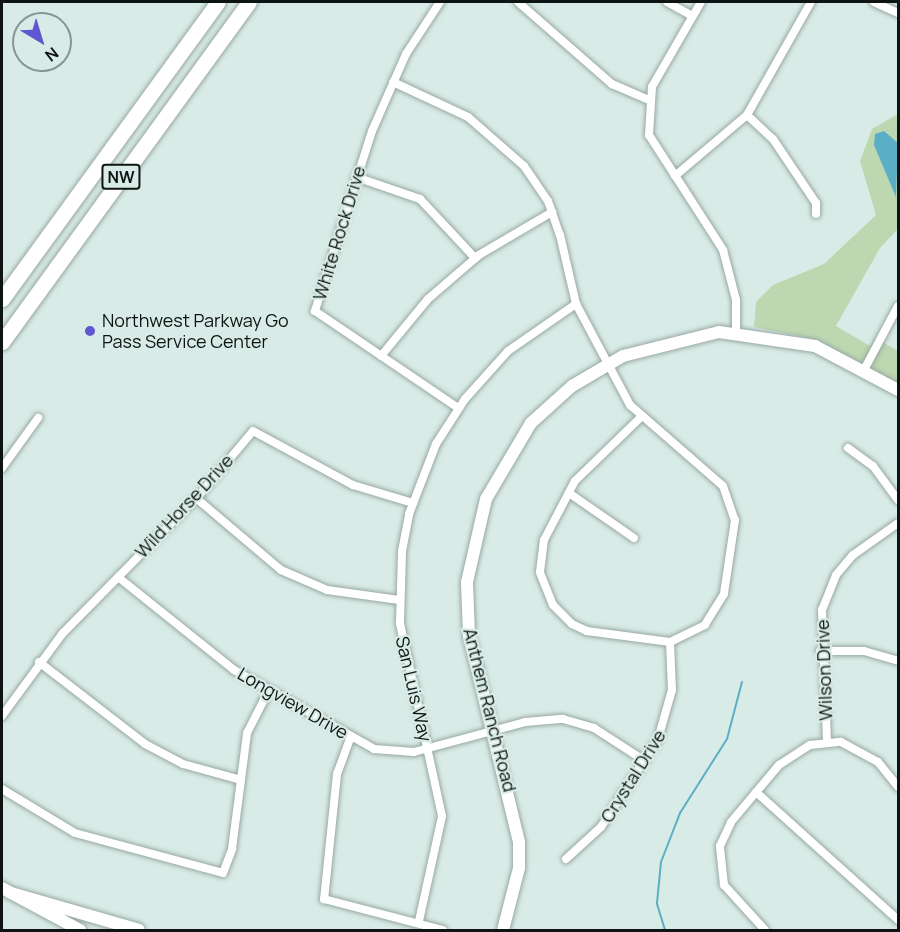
<!DOCTYPE html>
<html>
<head>
<meta charset="utf-8">
<style>
  body { margin:0 }
  #map { position:relative; width:900px; height:932px; overflow:hidden; background:#d9ebe6; font-family:Manrope,sans-serif }
  div>[style] { position:absolute }
  [style*='--x'] { left:calc(var(--x)*1px); top:calc(var(--y)*1px); width:calc(var(--w)*1px); rotate:calc(var(--a)*1deg) }
  .green>* { inset:0; background:#bdd7b0 }
  .water>* { inset:0; background:#5aafc7 }
  .stream>* { height:2px; margin:-1px; padding:0 1px; transform-origin:1px; border-radius:1px; background:#5aafc7 }
  .roads { filter:drop-shadow(0 0 2px #98a8a4) drop-shadow(0 0 2px #98a8a4) }
  .street>* { height:8px; margin:-4px; padding:0 4px; transform-origin:4px; border-radius:4px; background:#fff }
  .secondary>* { height:12px; margin:-6px; padding:0 6px; transform-origin:6px; border-radius:6px; background:#fff }
  .highway>* { height:15px; margin:-7.5px; padding:0 7.5px; transform-origin:7.5px; border-radius:7.5px; background:#fff }
  .dots>* { width:16px; height:16px; translate:-50% -50%; box-sizing:border-box; border:3px solid #d9ebe6; border-radius:50% }
  span { translate:-50% -50%; white-space:nowrap; text-align:center; line-height:1.15; -webkit-text-stroke:4.5px #d9ebe6; paint-order:stroke }
  .shield-label span { padding:2px 4px; background:#d9ebe6; border:2px solid; border-radius:4px; -webkit-text-stroke-width:0 }
  .shield-label { font-size:16px; color:#0e1413; font-weight:700 }
  .street-label { font-size:18px; color:#0e1413 }
  .poi-label { font-size:18px; color:#0e1413 }
  .left { translate:0 -50%; text-align:left }
  .frame { position:absolute; inset:0; border:3px solid #0e1413; pointer-events:none }
  .north { position:absolute; left:12px; top:12px; width:60px; height:60px; box-sizing:border-box; background:#d9ebe6; border:2px solid #889592; border-radius:50%; rotate:142deg; font-size:16px; font-weight:700; line-height:24px; text-align:center; color:#0e1413 }
  .north::after { content:''; display:block; margin:auto; width:21px; height:27px; background:#6056cf; clip-path:polygon(50% 0,100% 100%,50% 72%,0 100%) }
</style>
</head>
<body>
<div id="map">
  <div class="green">
    <div style="clip-path:polygon(898px 114px,898px 229px,880px 248px,836px 326px,870px 346px,875px 338px,898px 351px,898px 383px,818px 340px,754px 327px,756px 302px,773px 285px,824px 264px,876px 215px,860px 161px,872px 129px)"></div>
  </div>
  <div class="water">
    <div style="clip-path:polygon(884px 131px,898px 143px,896px 197px,874px 145px,875px 134px)"></div>
  </div>
  <div class="stream">
    <div style="--x:665;--y:930;--w:28;--a:-107"></div>
    <div style="--x:657;--y:903;--w:41;--a:-84.4"></div>
    <div style="--x:661;--y:862;--w:53;--a:-68.8"></div>
    <div style="--x:680;--y:813;--w:88;--a:-57.6"></div>
    <div style="--x:727;--y:739;--w:59;--a:-75.3"></div>
  </div>
  <div class="roads">
    <div class="street">
      <div style="--x:440;--y:2;--w:62;--a:123.2"></div>
      <div style="--x:406;--y:54;--w:84;--a:113.8"></div>
      <div style="--x:372;--y:131;--w:189;--a:107.6"></div>
      <div style="--x:315;--y:311;--w:173;--a:34.1"></div>
      <div style="--x:518;--y:2;--w:125;--a:41.1"></div>
      <div style="--x:612;--y:84;--w:40;--a:23.4"></div>
      <div style="--x:667;--y:2;--w:29;--a:29"></div>
      <div style="--x:701;--y:2;--w:98;--a:120"></div>
      <div style="--x:652;--y:87;--w:48;--a:93.6"></div>
      <div style="--x:649;--y:135;--w:137;--a:57.2"></div>
      <div style="--x:723;--y:250;--w:52;--a:75.4"></div>
      <div style="--x:736;--y:300;--w:32;--a:90"></div>
      <div style="--x:874;--y:2;--w:26;--a:25"></div>
      <div style="--x:393;--y:82;--w:83;--a:25"></div>
      <div style="--x:468;--y:117;--w:74;--a:41.2"></div>
      <div style="--x:524;--y:166;--w:42;--a:55.6"></div>
      <div style="--x:548;--y:201;--w:36;--a:71"></div>
      <div style="--x:560;--y:235;--w:71;--a:76.9"></div>
      <div style="--x:576;--y:304;--w:115;--a:61.9"></div>
      <div style="--x:630;--y:405;--w:123;--a:41.1"></div>
      <div style="--x:723;--y:486;--w:36;--a:71"></div>
      <div style="--x:735;--y:520;--w:75;--a:98.5"></div>
      <div style="--x:724;--y:594;--w:36;--a:122"></div>
      <div style="--x:705;--y:625;--w:39;--a:154"></div>
      <div style="--x:670;--y:642;--w:84;--a:-172.5"></div>
      <div style="--x:587;--y:631;--w:17;--a:-155"></div>
      <div style="--x:572;--y:624;--w:27;--a:-135"></div>
      <div style="--x:553;--y:605;--w:35;--a:-112"></div>
      <div style="--x:540;--y:572;--w:32;--a:-83"></div>
      <div style="--x:544;--y:540;--w:67;--a:-62.3"></div>
      <div style="--x:575;--y:481;--w:91;--a:-44.1"></div>
      <div style="--x:747;--y:115;--w:35;--a:43"></div>
      <div style="--x:773;--y:139;--w:77;--a:56.1"></div>
      <div style="--x:816;--y:203;--w:11;--a:90"></div>
      <div style="--x:675;--y:176;--w:94;--a:-40.3"></div>
      <div style="--x:747;--y:115;--w:130;--a:-60.5"></div>
      <div style="--x:356;--y:177;--w:68;--a:19"></div>
      <div style="--x:420;--y:199;--w:81;--a:47"></div>
      <div style="--x:381;--y:356;--w:74;--a:-50.5"></div>
      <div style="--x:428;--y:299;--w:67;--a:-40.8"></div>
      <div style="--x:479;--y:255;--w:85;--a:-30.5"></div>
      <div style="--x:865;--y:368;--w:70;--a:-62"></div>
      <div style="--x:848;--y:448;--w:31;--a:36"></div>
      <div style="--x:873;--y:466;--w:42;--a:53.7"></div>
      <div style="--x:2;--y:468;--w:62;--a:-54.2"></div>
      <div style="--x:569;--y:493;--w:79;--a:34.7"></div>
      <div style="--x:196;--y:498;--w:111;--a:40.3"></div>
      <div style="--x:281;--y:570;--w:50;--a:23.5"></div>
      <div style="--x:327;--y:590;--w:73;--a:7.9"></div>
      <div style="--x:118;--y:577;--w:149;--a:38.7"></div>
      <div style="--x:234;--y:670;--w:161;--a:29.4"></div>
      <div style="--x:374;--y:749;--w:40;--a:4.3"></div>
      <div style="--x:414;--y:752;--w:115;--a:-15.1"></div>
      <div style="--x:525;--y:722;--w:38;--a:-5"></div>
      <div style="--x:563;--y:719;--w:32;--a:16"></div>
      <div style="--x:594;--y:728;--w:61;--a:32.9"></div>
      <div style="--x:820;--y:651;--w:44;--a:0"></div>
      <div style="--x:864;--y:651;--w:35;--a:16"></div>
      <div style="--x:39;--y:662;--w:134;--a:37.7"></div>
      <div style="--x:145;--y:744;--w:43;--a:27.8"></div>
      <div style="--x:183;--y:764;--w:60;--a:15.4"></div>
      <div style="--x:2;--y:716;--w:103;--a:-53.7"></div>
      <div style="--x:63;--y:633;--w:195;--a:-45.4"></div>
      <div style="--x:200;--y:494;--w:82;--a:-49.9"></div>
      <div style="--x:253;--y:431;--w:114;--a:28.4"></div>
      <div style="--x:353;--y:485;--w:63;--a:16.7"></div>
      <div style="--x:351;--y:736;--w:40;--a:110.2"></div>
      <div style="--x:337;--y:774;--w:126;--a:95.9"></div>
      <div style="--x:324;--y:899;--w:123;--a:14.6"></div>
      <div style="--x:827;--y:741;--w:131;--a:-92.2"></div>
      <div style="--x:822;--y:610;--w:38;--a:-68"></div>
      <div style="--x:836;--y:575;--w:26;--a:-50"></div>
      <div style="--x:853;--y:555;--w:55;--a:-35.4"></div>
      <div style="--x:2;--y:789;--w:85;--a:31.1"></div>
      <div style="--x:75;--y:833;--w:153;--a:15.1"></div>
      <div style="--x:223;--y:873;--w:26;--a:-69"></div>
      <div style="--x:232;--y:849;--w:117;--a:-82.6"></div>
      <div style="--x:247;--y:733;--w:48;--a:-62.9"></div>
      <div style="--x:756;--y:792;--w:191;--a:42"></div>
      <div style="--x:566;--y:859;--w:47;--a:-42.4"></div>
      <div style="--x:601;--y:827;--w:105;--a:-57.1"></div>
      <div style="--x:658;--y:739;--w:51;--a:-74.1"></div>
      <div style="--x:672;--y:690;--w:48;--a:-92.4"></div>
      <div style="--x:419;--y:921;--w:107;--a:-77.6"></div>
      <div style="--x:442;--y:816;--w:198;--a:-102.3"></div>
      <div style="--x:400;--y:623;--w:72;--a:-88.4"></div>
      <div style="--x:402;--y:551;--w:38;--a:-79"></div>
      <div style="--x:409;--y:514;--w:75;--a:-68.9"></div>
      <div style="--x:436;--y:444;--w:54;--a:-57.2"></div>
      <div style="--x:465;--y:399;--w:64;--a:-48.1"></div>
      <div style="--x:508;--y:351;--w:83;--a:-34.7"></div>
      <div style="--x:765;--y:930;--w:61;--a:-132.3"></div>
      <div style="--x:724;--y:885;--w:39;--a:-96"></div>
      <div style="--x:720;--y:846;--w:26;--a:-65"></div>
      <div style="--x:731;--y:822;--w:75;--a:-49.9"></div>
      <div style="--x:779;--y:765;--w:37;--a:-33"></div>
      <div style="--x:810;--y:745;--w:31;--a:-6"></div>
      <div style="--x:841;--y:742;--w:42;--a:28.4"></div>
      <div style="--x:878;--y:762;--w:32;--a:51"></div>
    </div>
    <div class="secondary">
      <div style="--x:2;--y:888;--w:89;--a:28.3"></div>
      <div style="--x:11;--y:893;--w:133;--a:16.1"></div>
      <div style="--x:503;--y:930;--w:64;--a:-75.5"></div>
      <div style="--x:519;--y:868;--w:26;--a:-90"></div>
      <div style="--x:519;--y:842;--w:213;--a:-103.6"></div>
      <div style="--x:469;--y:635;--w:53;--a:-92.2"></div>
      <div style="--x:467;--y:582;--w:85;--a:-77.1"></div>
      <div style="--x:486;--y:499;--w:88;--a:-59.4"></div>
      <div style="--x:531;--y:423;--w:55;--a:-42.1"></div>
      <div style="--x:572;--y:386;--w:59;--a:-30.5"></div>
      <div style="--x:623;--y:356;--w:99;--a:-14"></div>
      <div style="--x:719;--y:332;--w:97;--a:8.3"></div>
      <div style="--x:815;--y:346;--w:94;--a:27.9"></div>
    </div>
    <div class="highway">
      <div style="--x:2;--y:299;--w:367;--a:-54"></div>
      <div style="--x:2;--y:342;--w:420;--a:-54"></div>
    </div>
  </div>
  <div class="dots">
    <div style="left:90px;top:331px;background:#6056cf"></div>
  </div>
  <div class="shield-label">
    <span style="left:121px;top:177px">NW</span>
  </div>
  <div class="street-label">
    <span style="left:339px;top:233px;rotate:-73deg">White Rock Drive</span>
    <span style="left:184px;top:506px;rotate:-47deg">Wild Horse Drive</span>
    <span style="left:824px;top:670px;rotate:-92deg">Wilson Drive</span>
    <span style="left:414px;top:689px;rotate:77deg">San Luis Way</span>
    <span style="left:293px;top:703px;rotate:30deg">Longview Drive</span>
    <span style="left:490px;top:710px;rotate:76deg">Anthem Ranch Road</span>
    <span style="left:633px;top:776px;rotate:-58deg">Crystal Drive</span>
  </div>
  <div class="poi-label">
    <span class="left" style="left:102px;top:331px">Northwest Parkway Go<br>Pass Service Center</span>
  </div>
  <div class="frame"></div>
  <div class="north">N</div>
</div>
</body>
</html>
